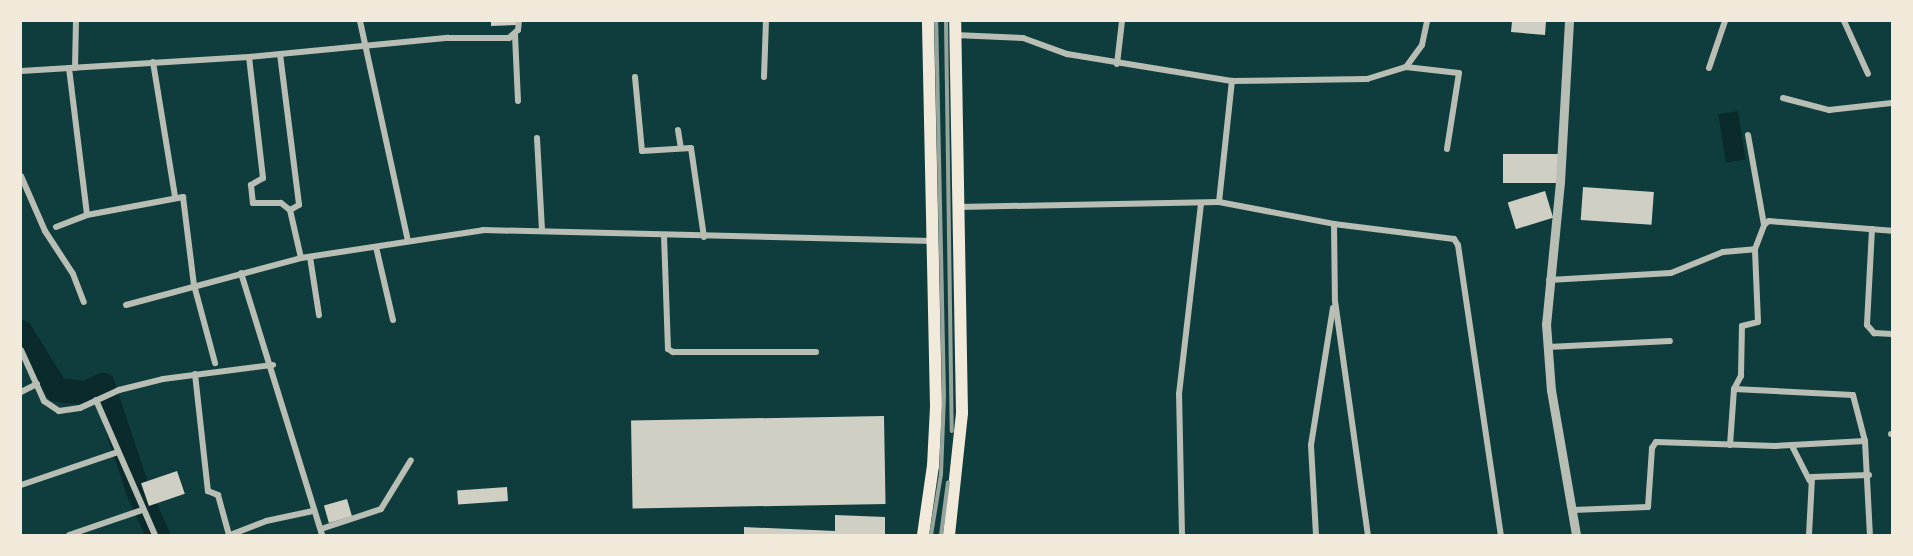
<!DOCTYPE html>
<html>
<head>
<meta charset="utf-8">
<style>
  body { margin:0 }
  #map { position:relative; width:1913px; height:556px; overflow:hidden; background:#0f3d3e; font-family:Figtree,sans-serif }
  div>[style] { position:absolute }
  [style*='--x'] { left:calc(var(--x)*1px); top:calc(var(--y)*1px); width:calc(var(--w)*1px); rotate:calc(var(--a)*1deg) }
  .water>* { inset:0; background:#0a2a2b; transform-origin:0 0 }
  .river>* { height:24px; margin:-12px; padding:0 12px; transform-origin:12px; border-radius:12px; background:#0a2a2b }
  .building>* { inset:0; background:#cfcfc3; transform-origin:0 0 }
  .minor>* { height:6px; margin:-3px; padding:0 3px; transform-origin:3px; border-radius:3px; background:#b8beb3 }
  .tertiary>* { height:9px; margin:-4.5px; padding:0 4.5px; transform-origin:4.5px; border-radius:4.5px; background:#b8beb3 }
  .primary>* { height:12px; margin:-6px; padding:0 6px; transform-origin:6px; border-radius:6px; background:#f1e9da }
  .rail>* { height:4px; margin:-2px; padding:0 2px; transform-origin:2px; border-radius:2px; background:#97a49c }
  span { translate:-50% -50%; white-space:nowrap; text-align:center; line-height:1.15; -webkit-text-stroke:6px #f1e9da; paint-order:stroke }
  .frame { position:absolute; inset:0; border:22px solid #f1e9da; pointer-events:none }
</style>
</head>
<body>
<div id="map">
  <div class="water">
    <div style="left:1738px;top:111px;width:49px;height:20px;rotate:81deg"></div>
  </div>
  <div class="river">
    <div style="--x:21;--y:332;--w:68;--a:58.2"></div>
    <div style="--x:57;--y:390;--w:29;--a:6"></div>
    <div style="--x:86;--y:393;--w:19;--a:-25"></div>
    <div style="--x:103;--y:385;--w:112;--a:71.7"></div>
    <div style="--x:138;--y:491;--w:48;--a:65.6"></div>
  </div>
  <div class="building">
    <div style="clip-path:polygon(491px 21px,517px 21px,517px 25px,491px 26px)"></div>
    <div style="clip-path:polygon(1512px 21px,1546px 21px,1545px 35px,1511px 32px)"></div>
    <div style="left:1503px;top:154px;width:56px;height:29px"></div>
    <div style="left:1583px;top:187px;width:71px;height:33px;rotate:4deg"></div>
    <div style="left:1545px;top:191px;width:28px;height:39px;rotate:73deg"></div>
    <div style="left:884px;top:416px;width:88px;height:253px;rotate:89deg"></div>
    <div style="left:177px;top:471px;width:24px;height:38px;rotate:71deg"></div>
    <div style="left:507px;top:487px;width:14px;height:50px;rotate:86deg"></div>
    <div style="left:347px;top:499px;width:18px;height:24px;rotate:74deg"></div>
    <div style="clip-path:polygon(835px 515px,885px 517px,885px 535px,744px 535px,744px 527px,835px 531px)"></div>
  </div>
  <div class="minor">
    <div style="--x:360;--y:21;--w:225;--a:77.7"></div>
    <div style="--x:1844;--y:21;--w:58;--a:65.6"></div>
    <div style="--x:515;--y:35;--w:66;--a:87.4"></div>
    <div style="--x:955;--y:35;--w:68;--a:2.5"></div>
    <div style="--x:1023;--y:38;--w:47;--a:20"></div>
    <div style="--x:1067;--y:54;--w:167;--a:9.3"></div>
    <div style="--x:1232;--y:81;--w:135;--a:-0.8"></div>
    <div style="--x:1367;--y:79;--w:41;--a:-17.1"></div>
    <div style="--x:1406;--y:67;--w:27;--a:-54"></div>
    <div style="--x:1422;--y:45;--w:25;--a:-78"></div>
    <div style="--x:280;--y:54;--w:152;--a:82.8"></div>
    <div style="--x:299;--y:205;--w:10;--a:151"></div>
    <div style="--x:249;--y:57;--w:122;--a:83.4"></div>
    <div style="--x:263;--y:178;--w:14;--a:150"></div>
    <div style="--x:251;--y:185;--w:18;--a:84"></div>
    <div style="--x:253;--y:203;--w:28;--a:0"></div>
    <div style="--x:281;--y:203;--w:11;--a:38"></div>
    <div style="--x:290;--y:210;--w:49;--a:77.1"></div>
    <div style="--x:153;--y:62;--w:136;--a:80.7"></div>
    <div style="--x:1117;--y:64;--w:43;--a:-83.4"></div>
    <div style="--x:1406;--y:67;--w:53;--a:6.5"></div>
    <div style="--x:1459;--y:73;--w:77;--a:99"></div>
    <div style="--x:69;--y:68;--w:148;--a:83"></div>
    <div style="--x:75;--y:68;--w:47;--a:-88.8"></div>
    <div style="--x:1709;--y:68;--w:50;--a:-71.2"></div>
    <div style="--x:21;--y:71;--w:228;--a:-3.5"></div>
    <div style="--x:249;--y:57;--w:200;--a:-5.5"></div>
    <div style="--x:448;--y:38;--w:61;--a:0"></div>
    <div style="--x:509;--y:38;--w:12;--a:-42"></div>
    <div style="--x:518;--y:30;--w:9;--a:-84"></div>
    <div style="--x:635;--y:77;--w:74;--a:84.6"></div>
    <div style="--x:642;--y:151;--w:49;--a:-3.5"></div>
    <div style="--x:691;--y:148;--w:90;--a:81.7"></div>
    <div style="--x:764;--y:77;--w:56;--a:-88"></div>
    <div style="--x:1783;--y:98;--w:48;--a:14.6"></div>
    <div style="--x:1829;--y:110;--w:63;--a:-6.3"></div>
    <div style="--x:678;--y:130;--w:18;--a:81"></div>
    <div style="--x:1748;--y:135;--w:91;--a:79.9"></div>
    <div style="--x:537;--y:138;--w:93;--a:86.9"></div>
    <div style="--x:21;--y:176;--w:60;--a:66.4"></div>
    <div style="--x:45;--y:231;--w:51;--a:56.9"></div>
    <div style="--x:73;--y:274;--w:30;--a:69"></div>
    <div style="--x:1219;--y:202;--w:122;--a:-83.9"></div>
    <div style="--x:959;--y:207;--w:260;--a:-1.1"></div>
    <div style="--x:1219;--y:202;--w:117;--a:10.8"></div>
    <div style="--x:1334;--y:224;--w:121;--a:7.1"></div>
    <div style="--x:1454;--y:239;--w:7;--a:56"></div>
    <div style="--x:1458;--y:245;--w:293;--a:81.6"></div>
    <div style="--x:1334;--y:224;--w:77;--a:89.3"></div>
    <div style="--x:1335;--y:301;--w:236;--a:82"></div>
    <div style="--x:56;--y:227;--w:33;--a:-21"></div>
    <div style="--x:87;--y:215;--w:98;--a:-10.6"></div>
    <div style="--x:183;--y:197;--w:89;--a:82.9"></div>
    <div style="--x:194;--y:285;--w:81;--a:74.9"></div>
    <div style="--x:1872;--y:229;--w:96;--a:93"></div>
    <div style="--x:1867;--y:325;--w:11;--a:49"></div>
    <div style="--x:1874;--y:333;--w:18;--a:3"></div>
    <div style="--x:664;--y:235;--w:114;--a:88"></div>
    <div style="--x:668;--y:349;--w:6;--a:31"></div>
    <div style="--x:673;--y:352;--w:143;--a:0"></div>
    <div style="--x:376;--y:247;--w:75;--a:76.9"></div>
    <div style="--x:310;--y:257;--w:59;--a:81.2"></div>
    <div style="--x:241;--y:273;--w:274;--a:72.8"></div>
    <div style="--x:1549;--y:280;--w:122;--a:-3.3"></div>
    <div style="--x:1671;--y:273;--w:56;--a:-22"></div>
    <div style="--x:1723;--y:252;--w:32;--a:-5"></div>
    <div style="--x:126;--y:305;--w:181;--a:-15"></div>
    <div style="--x:301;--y:258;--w:184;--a:-8.7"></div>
    <div style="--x:483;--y:230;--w:450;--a:1.4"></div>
    <div style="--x:1548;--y:347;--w:122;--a:-2.8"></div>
    <div style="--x:21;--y:350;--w:56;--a:65.7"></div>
    <div style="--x:44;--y:401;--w:18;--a:34"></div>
    <div style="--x:59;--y:411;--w:21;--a:-8"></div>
    <div style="--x:80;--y:408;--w:43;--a:-24.8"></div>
    <div style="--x:119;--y:390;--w:45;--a:-14"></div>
    <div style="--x:163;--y:379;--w:111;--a:-7.3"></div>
    <div style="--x:195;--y:374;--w:118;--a:83.7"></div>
    <div style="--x:208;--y:491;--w:11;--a:22"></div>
    <div style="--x:218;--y:495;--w:41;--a:74.6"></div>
    <div style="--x:1734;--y:389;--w:119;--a:2.9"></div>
    <div style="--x:1853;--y:395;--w:48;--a:75.4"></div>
    <div style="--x:1865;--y:441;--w:94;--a:87"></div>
    <div style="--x:21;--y:392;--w:18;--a:-27"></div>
    <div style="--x:96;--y:400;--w:147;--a:66.4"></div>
    <div style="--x:1891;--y:434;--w:1;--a:0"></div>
    <div style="--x:1730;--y:445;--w:56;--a:-85.9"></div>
    <div style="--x:1734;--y:389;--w:15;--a:-62"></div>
    <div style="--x:1741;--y:376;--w:50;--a:-88.9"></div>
    <div style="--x:1742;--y:326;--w:16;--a:-14"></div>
    <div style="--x:1758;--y:322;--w:73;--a:-92.4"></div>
    <div style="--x:1755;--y:249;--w:26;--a:-69"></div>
    <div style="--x:1764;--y:225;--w:6;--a:-39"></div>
    <div style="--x:1769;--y:221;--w:123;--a:4.6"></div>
    <div style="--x:1792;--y:446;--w:39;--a:63"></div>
    <div style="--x:21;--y:485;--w:102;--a:-18.8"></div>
    <div style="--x:1573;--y:510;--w:75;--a:-2.3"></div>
    <div style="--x:1648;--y:507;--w:59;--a:-86.1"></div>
    <div style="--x:1652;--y:448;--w:7;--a:-56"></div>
    <div style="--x:1656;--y:442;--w:119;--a:1.9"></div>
    <div style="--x:1775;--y:446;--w:90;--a:-3.2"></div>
    <div style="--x:321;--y:529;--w:63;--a:-18.4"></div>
    <div style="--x:381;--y:509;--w:57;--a:-58.5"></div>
    <div style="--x:69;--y:535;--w:77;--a:-18.9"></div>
    <div style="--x:230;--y:535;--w:39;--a:-21"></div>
    <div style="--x:266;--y:521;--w:48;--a:-12"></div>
    <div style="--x:1182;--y:535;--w:141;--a:-91.2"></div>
    <div style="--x:1179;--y:394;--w:191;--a:-83.4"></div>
    <div style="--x:1316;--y:535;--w:90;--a:-93.2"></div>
    <div style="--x:1311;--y:445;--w:139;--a:-80.9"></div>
    <div style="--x:1809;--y:535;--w:58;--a:-87"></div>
    <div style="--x:1812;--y:477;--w:57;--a:-2"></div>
  </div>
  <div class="tertiary">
    <div style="--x:1569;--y:21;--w:161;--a:93.2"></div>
    <div style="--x:1560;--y:182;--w:143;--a:95.6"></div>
    <div style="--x:1546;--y:324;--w:66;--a:85.7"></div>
    <div style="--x:1551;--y:390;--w:147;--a:80.2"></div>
  </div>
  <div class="primary">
    <div style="--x:923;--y:535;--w:70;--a:-81.8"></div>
    <div style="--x:933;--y:466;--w:60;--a:-87.1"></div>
    <div style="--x:936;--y:406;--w:385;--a:-91.2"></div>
    <div style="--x:949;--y:535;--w:123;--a:-83.9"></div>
    <div style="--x:962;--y:413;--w:392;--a:-91"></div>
  </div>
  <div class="rail">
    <div style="--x:946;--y:21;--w:410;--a:89.2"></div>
    <div style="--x:931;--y:535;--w:62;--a:-80.7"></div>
    <div style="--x:941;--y:474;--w:79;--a:-87.8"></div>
    <div style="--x:944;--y:395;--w:374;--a:-91.2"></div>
    <div style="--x:941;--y:535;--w:53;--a:-82.5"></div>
  </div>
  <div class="frame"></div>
</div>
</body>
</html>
